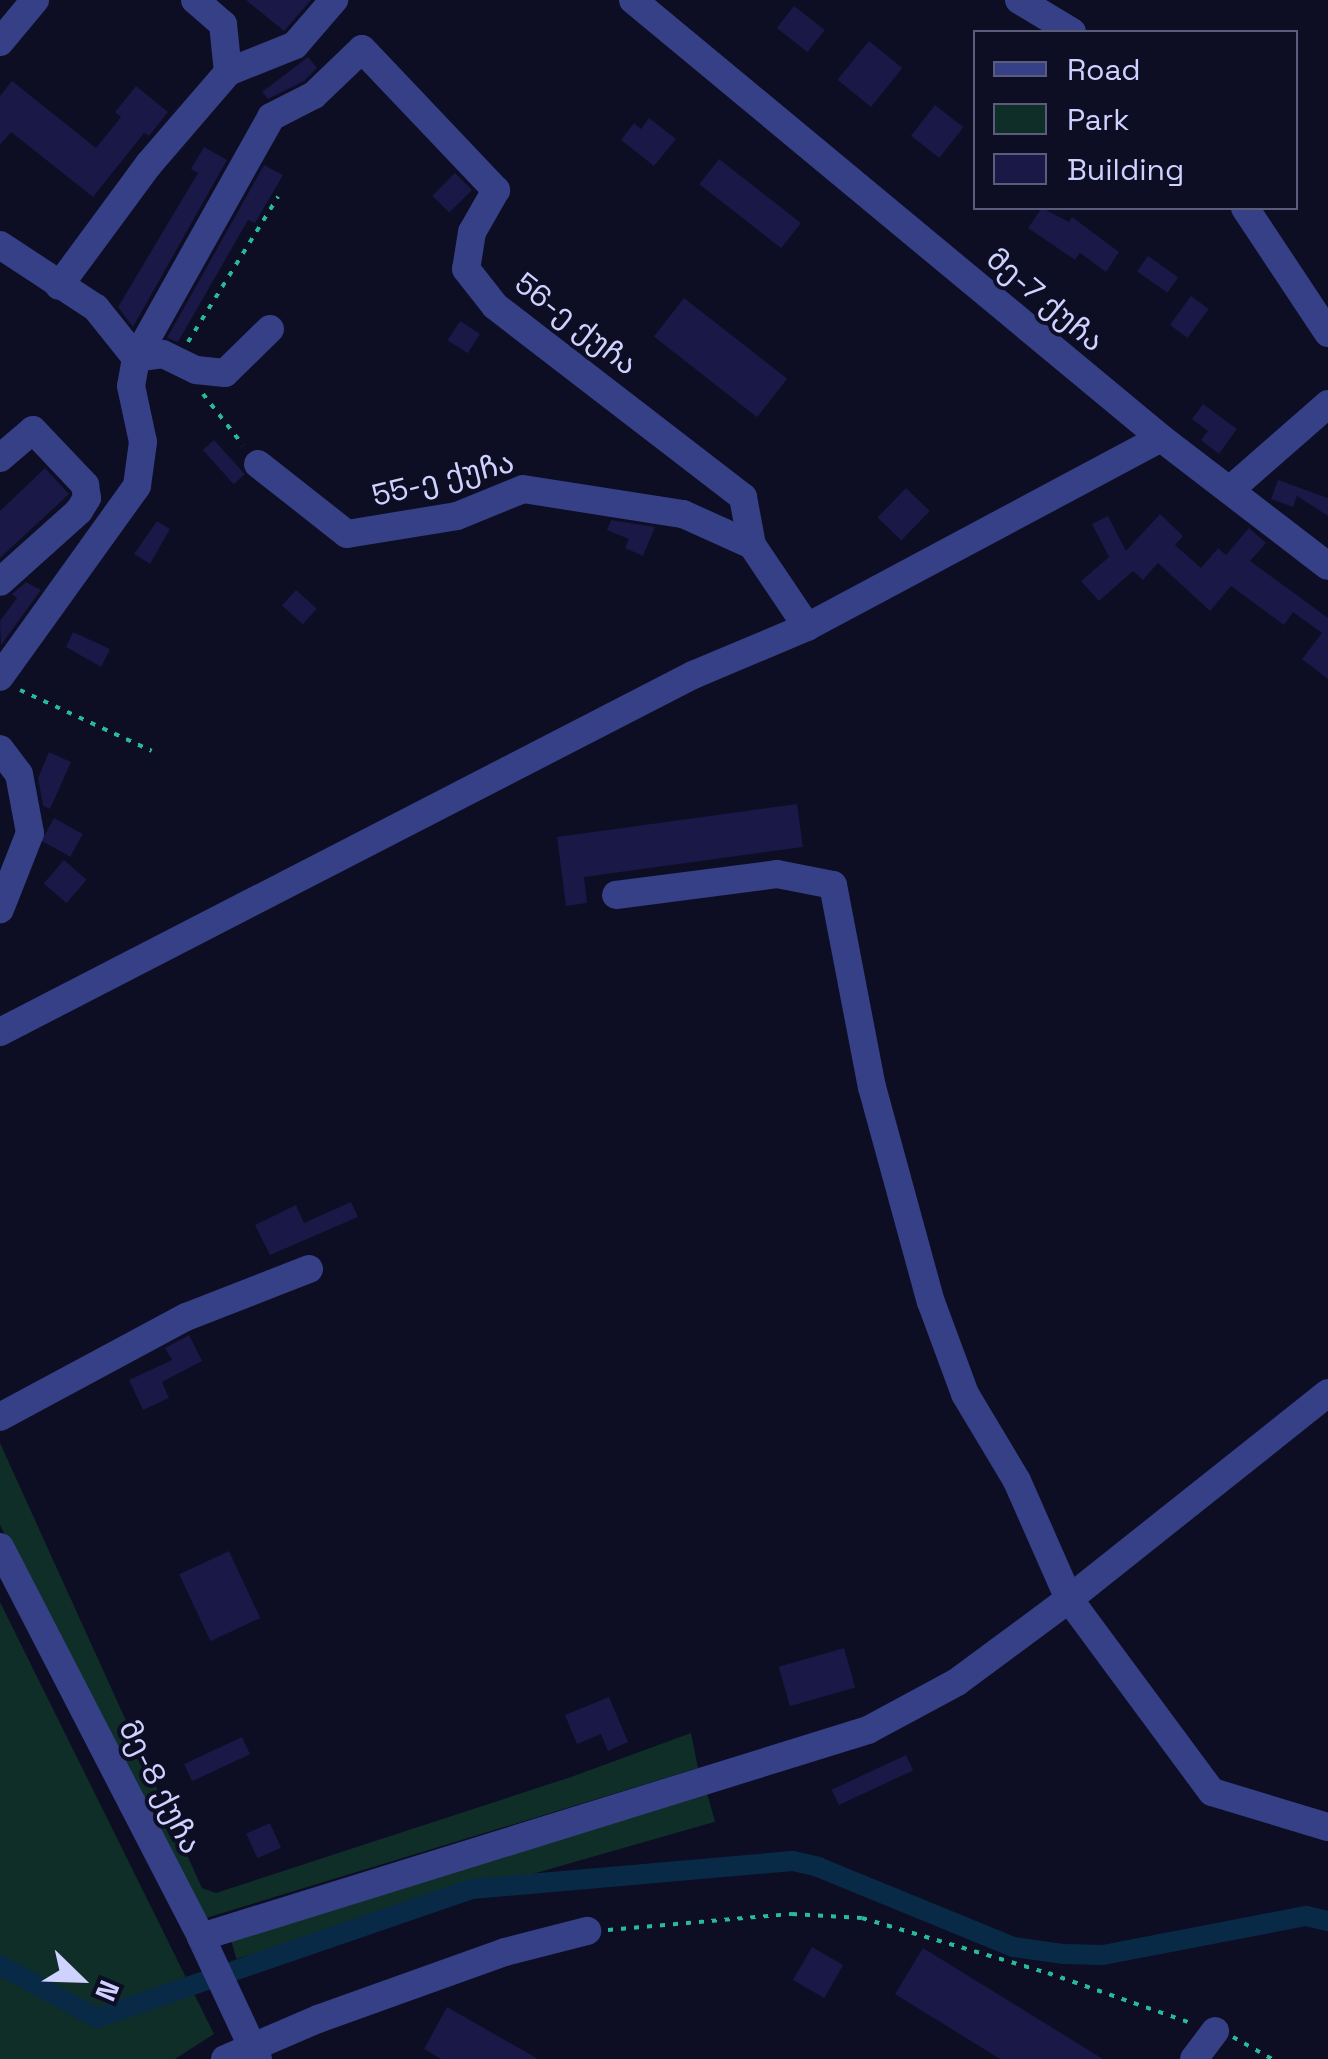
<!DOCTYPE html>
<html>
<head>
<meta charset="utf-8">
<style>
  body { margin:0 }
  #map { position:relative; width:1328px; height:2059px; overflow:hidden; background:#0d0d24; font-family:"Space Grotesk","Noto Sans Georgian",sans-serif }
  div>[style] { position:absolute }
  [style*='--x'] { left:calc(var(--x)*1px); top:calc(var(--y)*1px); width:calc(var(--w)*1px); rotate:calc(var(--a)*1deg) }
  .green>* { inset:0; background:#0f2e28; transform-origin:0 0 }
  .canal>* { height:20px; margin:-10px; padding:0 10px; transform-origin:10px; border-radius:10px; background:#092a47 }
  .building>* { inset:0; background:#191846; transform-origin:0 0 }
  .path>* { height:4px; margin-top:-2px; transform-origin:0; background:repeating-linear-gradient(90deg,#27bb99 0 5px,transparent 0 13px) }
  .minor>* { height:28px; margin:-14px; padding:0 14px; transform-origin:14px; border-radius:14px; background:#354086 }
  span { translate:-50% -50%; white-space:nowrap; text-align:center; line-height:1.15; -webkit-text-stroke:8px #0d0d24; paint-order:stroke }
  .street-label { font-size:30px; color:#cfd2ff }
  .legend { position:absolute; left:973px; top:30px; width:325px; height:180px; box-sizing:border-box; background:#0d0d24; border:2px solid #5b5c7c; margin:0; padding:12px 18px; list-style:none; font-size:30px; color:#cfd2ff }
  .legend li { display:flex; align-items:center; gap:20px; height:50px }
  .legend b { width:50px; border:2px solid #5b5c7c }
  .north { position:absolute; left:30px; top:1929px; width:100px; height:100px; -webkit-text-stroke:8px #0d0d24; paint-order:stroke; rotate:113deg; font-size:28px; font-weight:700; line-height:40px; text-align:center; color:#cfd2ff }
  .north::after { content:''; display:block; margin:auto; width:35px; height:45px; background:#cfd2ff; clip-path:polygon(50% 0,100% 100%,50% 72%,0 100%) }
</style>
</head>
<body>
<div id="map">
  <div class="green">
    <div style="clip-path:polygon(0 1443px,202px 1888px,216px 1893px,571px 1777px,691px 1733px,698px 1768px,206px 1918px,190px 1905px,0 1525px)"></div>
    <div style="clip-path:polygon(0 1602px,214px 2034px,175px 2059px,0 2059px)"></div>
    <div style="left:706px;top:1790px;width:33px;height:498px;rotate:74deg"></div>
  </div>
  <div class="canal">
    <div style="--x:0;--y:1965;--w:111;--a:28.7"></div>
    <div style="--x:97;--y:2018;--w:397;--a:-19"></div>
    <div style="--x:472;--y:1889;--w:322;--a:-5"></div>
    <div style="--x:793;--y:1861;--w:26;--a:13"></div>
    <div style="--x:818;--y:1867;--w:211;--a:22.3"></div>
    <div style="--x:1013;--y:1947;--w:50;--a:8"></div>
    <div style="--x:1063;--y:1954;--w:40;--a:1.4"></div>
    <div style="--x:1103;--y:1955;--w:207;--a:-10.9"></div>
    <div style="--x:1306;--y:1916;--w:23;--a:13"></div>
  </div>
  <div class="building">
    <div style="clip-path:polygon(246px 0,311px 0,284px 31px)"></div>
    <div style="left:794px;top:6px;width:39px;height:28px;rotate:38deg"></div>
    <div style="left:869px;top:41px;width:43px;height:50px;rotate:39deg"></div>
    <div style="clip-path:polygon(308px 57px,317px 68px,304px 81px,268px 99px,262px 92px)"></div>
    <div style="clip-path:polygon(12px 81px,96px 148px,121px 117px,115px 112px,136px 86px,168px 112px,149px 136px,144px 133px,93px 197px,11px 132px,0 145px,0 96px)"></div>
    <div style="left:935px;top:105px;width:36px;height:39px;rotate:38deg"></div>
    <div style="clip-path:polygon(649px 118px,676px 139px,654px 166px,621px 140px,634px 123px,641px 129px)"></div>
    <div style="clip-path:polygon(204px 147px,227px 160px,133px 327px,118px 307px,198px 173px,191px 169px)"></div>
    <div style="left:719px;top:159px;width:104px;height:32px;rotate:38deg"></div>
    <div style="clip-path:polygon(264px 165px,283px 175px,255px 223px,248px 220px,178px 342px,167px 338px)"></div>
    <div style="left:455px;top:173px;width:24px;height:32px;rotate:45deg"></div>
    <div style="clip-path:polygon(1042px 208px,1069px 222px,1072px 217px,1119px 252px,1106px 272px,1080px 253px,1075px 260px,1028px 228px)"></div>
    <div style="left:1148px;top:256px;width:37px;height:19px;rotate:35deg"></div>
    <div style="left:1191px;top:296px;width:22px;height:36px;rotate:36deg"></div>
    <div style="left:684px;top:298px;width:131px;height:49px;rotate:38deg"></div>
    <div style="left:460px;top:321px;width:24px;height:23px;rotate:33deg"></div>
    <div style="clip-path:polygon(1203px 404px,1237px 429px,1219px 454px,1201px 440px,1208px 431px,1192px 419px)"></div>
    <div style="left:214px;top:440px;width:46px;height:15px;rotate:48deg"></div>
    <div style="clip-path:polygon(45px 468px,69px 494px,0 558px,0 511px)"></div>
    <div style="clip-path:polygon(1278px 480px,1328px 498px,1328px 516px,1297px 496px,1293px 507px,1271px 499px)"></div>
    <div style="left:906px;top:488px;width:33px;height:41px;rotate:44deg"></div>
    <div style="clip-path:polygon(1160px 514px,1183px 536px,1175px 545px,1201px 568px,1218px 548px,1226px 555px,1249px 528px,1266px 543px,1250px 561px,1328px 618px,1328px 679px,1302px 659px,1322px 633px,1293px 612px,1284px 625px,1231px 586px,1210px 611px,1158px 563px,1143px 580px,1133px 571px,1099px 601px,1081px 581px,1109px 557px,1092px 524px,1108px 516px,1126px 551px)"></div>
    <div style="clip-path:polygon(611px 520px,655px 527px,643px 556px,625px 548px,629px 539px,607px 530px)"></div>
    <div style="clip-path:polygon(157px 521px,170px 529px,150px 564px,134px 554px)"></div>
    <div style="clip-path:polygon(26px 582px,41px 590px,1px 645px,0 621px,17px 598px,12px 594px)"></div>
    <div style="left:296px;top:590px;width:28px;height:21px;rotate:42deg"></div>
    <div style="clip-path:polygon(73px 632px,110px 649px,101px 667px,66px 647px)"></div>
    <div style="clip-path:polygon(49px 752px,71px 762px,50px 809px,43px 806px,38px 778px)"></div>
    <div style="clip-path:polygon(797px 804px,803px 847px,584px 877px,587px 903px,566px 906px,557px 837px)"></div>
    <div style="left:54px;top:818px;width:33px;height:26px;rotate:29deg"></div>
    <div style="left:64px;top:860px;width:30px;height:31px;rotate:41deg"></div>
    <div style="clip-path:polygon(351px 1202px,358px 1217px,270px 1255px,255px 1225px,296px 1205px,304px 1223px)"></div>
    <div style="clip-path:polygon(189px 1335px,202px 1361px,162px 1382px,169px 1398px,143px 1410px,129px 1380px,172px 1360px,165px 1348px)"></div>
    <div style="left:229px;top:1551px;width:74px;height:55px;rotate:65deg"></div>
    <div style="left:844px;top:1648px;width:41px;height:68px;rotate:74deg"></div>
    <div style="clip-path:polygon(609px 1697px,628px 1742px,608px 1751px,601px 1734px,577px 1744px,565px 1715px)"></div>
    <div style="left:242px;top:1737px;width:19px;height:64px;rotate:65deg"></div>
    <div style="left:906px;top:1755px;width:17px;height:82px;rotate:65deg"></div>
    <div style="left:270px;top:1823px;width:27px;height:26px;rotate:66deg"></div>
    <div style="left:812px;top:1947px;width:36px;height:38px;rotate:30deg"></div>
    <div style="clip-path:polygon(923px 1948px,1103px 2059px,1000px 2059px,895px 1994px)"></div>
    <div style="clip-path:polygon(447px 2007px,538px 2059px,441px 2059px,424px 2049px)"></div>
  </div>
  <div class="path">
    <div style="--x:188;--y:342;--w:171;--a:-58.2"></div>
    <div style="--x:203;--y:394;--w:65;--a:51.9"></div>
    <div style="--x:20;--y:690;--w:145;--a:24.8"></div>
    <div style="--x:608;--y:1930;--w:185;--a:-5"></div>
    <div style="--x:792;--y:1914;--w:70;--a:3.3"></div>
    <div style="--x:862;--y:1918;--w:194;--a:16.5"></div>
    <div style="--x:1048;--y:1973;--w:151;--a:19.3"></div>
    <div style="--x:1233;--y:2037;--w:45;--a:29.4"></div>
  </div>
  <div class="minor">
    <div style="--x:195;--y:0;--w:37;--a:41"></div>
    <div style="--x:223;--y:24;--w:48;--a:84.1"></div>
    <div style="--x:633;--y:0;--w:686;--a:39.68"></div>
    <div style="--x:1161;--y:438;--w:210;--a:37.5"></div>
    <div style="--x:1019;--y:0;--w:62;--a:31.1"></div>
    <div style="--x:0;--y:42;--w:55;--a:-50.2"></div>
    <div style="--x:1245;--y:208;--w:150;--a:56.4"></div>
    <div style="--x:0;--y:245;--w:115;--a:33.3"></div>
    <div style="--x:96;--y:308;--w:64;--a:51.3"></div>
    <div style="--x:136;--y:358;--w:28;--a:100"></div>
    <div style="--x:131;--y:386;--w:57;--a:77.9"></div>
    <div style="--x:143;--y:442;--w:44;--a:97.8"></div>
    <div style="--x:137;--y:486;--w:235;--a:125.7"></div>
    <div style="--x:59;--y:286;--w:152;--a:-53.6"></div>
    <div style="--x:149;--y:164;--w:121;--a:-49.3"></div>
    <div style="--x:228;--y:72;--w:72;--a:-21.9"></div>
    <div style="--x:295;--y:45;--w:60;--a:-49.1"></div>
    <div style="--x:136;--y:358;--w:276;--a:-60.7"></div>
    <div style="--x:271;--y:117;--w:48;--a:-27.1"></div>
    <div style="--x:314;--y:95;--w:66;--a:-43.8"></div>
    <div style="--x:362;--y:49;--w:195;--a:46.5"></div>
    <div style="--x:496;--y:190;--w:48;--a:119.7"></div>
    <div style="--x:472;--y:232;--w:37;--a:99"></div>
    <div style="--x:466;--y:269;--w:47;--a:51.9"></div>
    <div style="--x:495;--y:306;--w:313;--a:37.6"></div>
    <div style="--x:743;--y:497;--w:49;--a:79.4"></div>
    <div style="--x:136;--y:358;--w:27;--a:-8"></div>
    <div style="--x:163;--y:354;--w:37;--a:26"></div>
    <div style="--x:196;--y:370;--w:29;--a:6"></div>
    <div style="--x:225;--y:373;--w:63;--a:-44.4"></div>
    <div style="--x:0;--y:458;--w:43;--a:-40.3"></div>
    <div style="--x:33;--y:430;--w:76;--a:46.6"></div>
    <div style="--x:85;--y:485;--w:13;--a:81"></div>
    <div style="--x:87;--y:498;--w:15;--a:122"></div>
    <div style="--x:79;--y:511;--w:106;--a:138.1"></div>
    <div style="--x:258;--y:464;--w:113;--a:38.2"></div>
    <div style="--x:347;--y:534;--w:111;--a:-9.3"></div>
    <div style="--x:457;--y:516;--w:71;--a:-22.2"></div>
    <div style="--x:523;--y:489;--w:162;--a:8.9"></div>
    <div style="--x:683;--y:514;--w:76;--a:24.2"></div>
    <div style="--x:752;--y:545;--w:99;--a:56.1"></div>
    <div style="--x:1231;--y:489;--w:129;--a:-41.2"></div>
    <div style="--x:0;--y:749;--w:31;--a:53"></div>
    <div style="--x:19;--y:774;--w:60;--a:79.4"></div>
    <div style="--x:30;--y:833;--w:82;--a:111.5"></div>
    <div style="--x:616;--y:895;--w:162;--a:-7.4"></div>
    <div style="--x:777;--y:874;--w:57;--a:11.1"></div>
    <div style="--x:833;--y:885;--w:206;--a:79.1"></div>
    <div style="--x:872;--y:1087;--w:223;--a:74.7"></div>
    <div style="--x:931;--y:1302;--w:98;--a:69.7"></div>
    <div style="--x:965;--y:1394;--w:101;--a:59.1"></div>
    <div style="--x:1017;--y:1481;--w:129;--a:66.2"></div>
    <div style="--x:1069;--y:1599;--w:240;--a:53.5"></div>
    <div style="--x:1212;--y:1792;--w:121;--a:16.8"></div>
    <div style="--x:0;--y:1032;--w:780;--a:-27.26"></div>
    <div style="--x:693;--y:675;--w:124;--a:-22.8"></div>
    <div style="--x:807;--y:627;--w:401;--a:-28.1"></div>
    <div style="--x:0;--y:1417;--w:211;--a:-28.3"></div>
    <div style="--x:186;--y:1317;--w:132;--a:-21.3"></div>
    <div style="--x:0;--y:1547;--w:439;--a:62.7"></div>
    <div style="--x:201;--y:1937;--w:135;--a:65"></div>
    <div style="--x:201;--y:1937;--w:698;--a:-17.24"></div>
    <div style="--x:868;--y:1730;--w:101;--a:-28.3"></div>
    <div style="--x:957;--y:1682;--w:139;--a:-36.5"></div>
    <div style="--x:1069;--y:1599;--w:331;--a:-38.5"></div>
    <div style="--x:225;--y:2059;--w:101;--a:-23.3"></div>
    <div style="--x:318;--y:2019;--w:199;--a:-19.7"></div>
    <div style="--x:505;--y:1952;--w:85;--a:-14.4"></div>
    <div style="--x:1194;--y:2059;--w:35;--a:-53"></div>
  </div>
  <div class="street-label">
    <span style="left:1045px;top:300px;rotate:40deg">მე-7 ქუჩა</span>
    <span style="left:576px;top:324px;rotate:38deg">56-ე ქუჩა</span>
    <span style="left:443px;top:479px;rotate:-14deg">55-ე ქუჩა</span>
    <span style="left:160px;top:1787px;rotate:63deg">მე-8 ქუჩა</span>
  </div>
  <ul class="legend">
  <li><b style="height:12px;background:#354086"></b>Road</li>
  <li><b style="height:28px;background:#0f2e28"></b>Park</li>
  <li><b style="height:28px;background:#191846"></b>Building</li>
  </ul>
  <div class="north">N</div>
</div>
</body>
</html>
